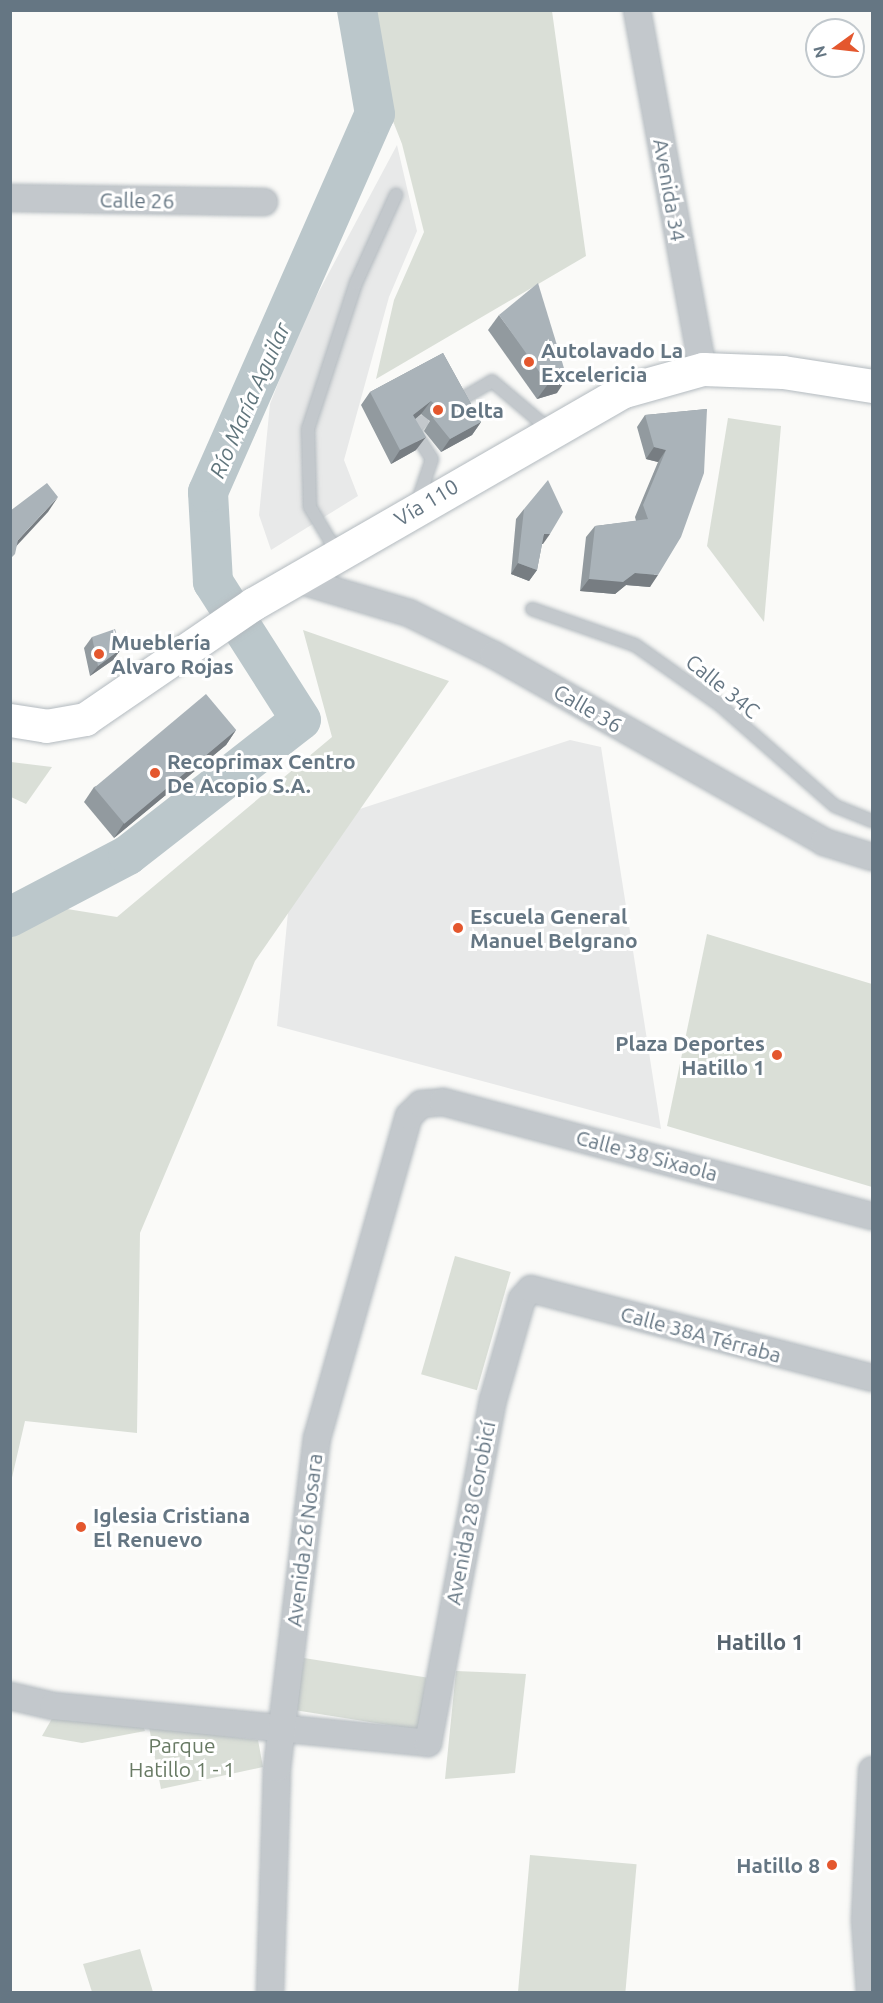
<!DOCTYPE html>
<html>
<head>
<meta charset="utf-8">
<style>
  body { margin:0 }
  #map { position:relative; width:883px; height:2003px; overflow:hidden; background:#fafaf8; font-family:Ubuntu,sans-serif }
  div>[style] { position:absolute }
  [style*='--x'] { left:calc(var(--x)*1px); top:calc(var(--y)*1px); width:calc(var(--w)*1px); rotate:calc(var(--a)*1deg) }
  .built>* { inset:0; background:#e8e9e9 }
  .green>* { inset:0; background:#dadfd7; transform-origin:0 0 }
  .river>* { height:40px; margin:-20px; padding:0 20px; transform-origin:20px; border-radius:20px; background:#bbc7cb }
  .roads { filter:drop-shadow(0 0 2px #b3babf) drop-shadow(0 0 2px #b3babf) }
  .lane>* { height:12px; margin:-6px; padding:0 6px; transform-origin:6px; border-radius:6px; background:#c3c8cc }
  .street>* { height:26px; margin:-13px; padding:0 13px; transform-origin:13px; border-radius:13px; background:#c3c8cc }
  .secondary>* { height:33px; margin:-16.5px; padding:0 16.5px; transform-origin:16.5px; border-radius:16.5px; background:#fff }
  .wall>* { inset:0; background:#929a9f }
  .shaded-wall>* { inset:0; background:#777d82 }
  .building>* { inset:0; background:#aab3b9; transform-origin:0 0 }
  .dots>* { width:16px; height:16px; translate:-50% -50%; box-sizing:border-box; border:3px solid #fff; border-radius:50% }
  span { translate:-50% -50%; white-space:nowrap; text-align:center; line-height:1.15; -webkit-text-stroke:6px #fff; paint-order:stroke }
  .street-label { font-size:21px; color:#657683 }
  .poi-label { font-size:21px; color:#657683; font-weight:700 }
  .left { translate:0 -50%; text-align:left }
  .right { translate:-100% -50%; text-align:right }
  .park-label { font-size:21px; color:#687a64 }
  .water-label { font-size:22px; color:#60757c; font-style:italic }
  .neighbourhood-label { font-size:22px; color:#57646e; font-weight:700 }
  .frame { position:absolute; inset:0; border:12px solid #657683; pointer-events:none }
  .north { position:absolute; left:805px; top:18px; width:60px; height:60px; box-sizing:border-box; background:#fff; border:2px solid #c1c8cd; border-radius:50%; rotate:255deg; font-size:16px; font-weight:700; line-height:24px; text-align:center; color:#657683 }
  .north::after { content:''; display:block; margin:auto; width:21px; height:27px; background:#e4572e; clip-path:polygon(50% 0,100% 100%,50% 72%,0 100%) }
</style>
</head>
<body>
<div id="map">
  <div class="built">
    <div style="clip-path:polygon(397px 145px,417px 231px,389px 297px,344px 460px,358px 496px,271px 550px,259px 515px,270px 404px,300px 327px)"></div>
    <div style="clip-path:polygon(570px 740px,601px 747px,661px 1129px,277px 1026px,296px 830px)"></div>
  </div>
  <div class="green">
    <div style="clip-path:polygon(369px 11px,552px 11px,586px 256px,376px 379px,394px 300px,424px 232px,402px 144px,385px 101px)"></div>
    <div style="clip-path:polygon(728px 418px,781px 426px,764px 622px,707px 546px)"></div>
    <div style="clip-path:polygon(303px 630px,449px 681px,255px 961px,140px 1233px,137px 1433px,25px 1421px,11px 1482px,11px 900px,117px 917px,332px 737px)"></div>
    <div style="clip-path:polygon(11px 762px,52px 767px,26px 804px,11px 797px)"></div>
    <div style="clip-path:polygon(707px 934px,872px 984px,872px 1187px,667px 1126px)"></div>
    <div style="left:455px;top:1256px;width:58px;height:123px;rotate:16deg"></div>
    <div style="left:304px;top:1658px;width:124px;height:53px;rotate:9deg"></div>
    <div style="clip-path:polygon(456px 1671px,526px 1674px,515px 1773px,445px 1779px)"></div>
    <div style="clip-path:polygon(54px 1715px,143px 1725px,145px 1731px,82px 1743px,42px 1736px)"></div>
    <div style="clip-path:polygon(149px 1727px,258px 1740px,263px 1767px,161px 1789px)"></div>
    <div style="left:530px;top:1855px;width:107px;height:137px;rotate:5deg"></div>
    <div style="clip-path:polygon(140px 1949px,153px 1992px,92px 1992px,83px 1964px)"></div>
  </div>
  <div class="river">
    <div style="--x:10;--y:917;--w:133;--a:-27.7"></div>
    <div style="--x:128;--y:855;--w:219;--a:-38"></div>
    <div style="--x:301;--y:720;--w:164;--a:-122.5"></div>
    <div style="--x:213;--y:582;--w:90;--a:-93.2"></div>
    <div style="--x:208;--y:492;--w:413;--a:-66.2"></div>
    <div style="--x:375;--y:114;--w:106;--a:-99.8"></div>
  </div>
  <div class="roads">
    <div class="lane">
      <div style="--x:458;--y:401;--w:39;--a:-30"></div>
      <div style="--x:492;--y:381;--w:76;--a:40.2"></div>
      <div style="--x:417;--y:503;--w:46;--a:-71.2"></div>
      <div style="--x:432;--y:459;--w:37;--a:-123"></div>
      <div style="--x:412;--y:428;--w:12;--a:-31"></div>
      <div style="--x:338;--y:554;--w:55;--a:-120.8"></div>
      <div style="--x:310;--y:507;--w:78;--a:-91.5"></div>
      <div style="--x:308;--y:429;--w:154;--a:-71.8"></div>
      <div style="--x:356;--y:283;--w:97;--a:-65.6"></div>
      <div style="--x:532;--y:609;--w:109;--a:19.3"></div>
      <div style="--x:635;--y:645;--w:105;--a:35.3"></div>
      <div style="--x:721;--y:706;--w:152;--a:41.3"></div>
      <div style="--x:835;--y:806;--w:40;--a:22"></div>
    </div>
    <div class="street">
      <div style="--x:637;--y:10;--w:365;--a:79.6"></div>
      <div style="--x:10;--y:198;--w:254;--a:0.9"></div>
      <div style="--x:295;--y:579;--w:119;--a:16.6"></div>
      <div style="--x:409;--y:613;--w:95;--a:26.3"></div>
      <div style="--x:494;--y:655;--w:379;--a:29.5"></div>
      <div style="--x:824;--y:842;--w:50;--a:17.4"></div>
      <div style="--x:10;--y:1696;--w:44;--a:13.1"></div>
      <div style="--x:53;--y:1706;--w:377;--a:5.6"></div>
      <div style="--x:428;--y:1743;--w:349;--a:-79.3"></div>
      <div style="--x:493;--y:1400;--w:105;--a:-74"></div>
      <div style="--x:522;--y:1299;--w:13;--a:-48"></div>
      <div style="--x:531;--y:1289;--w:352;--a:14.6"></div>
      <div style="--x:270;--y:1992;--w:224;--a:-88.2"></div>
      <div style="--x:277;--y:1768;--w:332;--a:-83.1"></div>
      <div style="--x:317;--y:1438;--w:335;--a:-74.1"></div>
      <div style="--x:409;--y:1116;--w:17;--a:-45"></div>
      <div style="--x:421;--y:1104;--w:22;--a:-5"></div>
      <div style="--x:443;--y:1102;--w:444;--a:14.9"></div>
      <div style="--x:870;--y:1992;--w:72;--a:-94"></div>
      <div style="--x:865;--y:1920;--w:150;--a:-87.3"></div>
    </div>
    <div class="secondary">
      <div style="--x:10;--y:720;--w:36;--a:9"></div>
      <div style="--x:46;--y:726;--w:40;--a:-10"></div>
      <div style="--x:85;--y:719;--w:204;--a:-34.4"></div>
      <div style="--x:253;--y:604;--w:428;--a:-29.9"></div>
      <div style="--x:624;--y:391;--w:82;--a:-15.6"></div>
      <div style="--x:703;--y:369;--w:80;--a:2.1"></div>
      <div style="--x:783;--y:372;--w:90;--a:8.9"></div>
    </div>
  </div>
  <div class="wall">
    <div style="clip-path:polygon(499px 315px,557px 393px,537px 399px,488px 330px)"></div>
    <div style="clip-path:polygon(443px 353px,481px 422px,472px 435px,441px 452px,424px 431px,430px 421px,421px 414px,415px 419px,416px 450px,391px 464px,361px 405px,370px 392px)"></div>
    <div style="clip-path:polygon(707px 409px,650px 587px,626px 585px,615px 594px,580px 591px,586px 537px,595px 526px,636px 521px,635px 517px,658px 462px,646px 459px,637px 427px,645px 415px)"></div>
    <div style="clip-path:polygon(524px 509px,543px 544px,542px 544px,537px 570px,529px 581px,511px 574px,516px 519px)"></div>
    <div style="clip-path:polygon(92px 637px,121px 649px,113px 660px,90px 676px,84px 648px)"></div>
    <div style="clip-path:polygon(236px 730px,226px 745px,114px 838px,84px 802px,94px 787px)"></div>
  </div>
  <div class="shaded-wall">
    <div style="clip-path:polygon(567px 378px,557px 393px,537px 399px,548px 384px)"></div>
    <div style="clip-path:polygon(431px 401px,421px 414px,404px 428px,413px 415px)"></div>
    <div style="clip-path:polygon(481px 422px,472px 435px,441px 452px,450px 439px)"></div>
    <div style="clip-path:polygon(426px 437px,416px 450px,391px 464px,400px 450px)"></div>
    <div style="clip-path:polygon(654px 447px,666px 450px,658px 462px,646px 459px)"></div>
    <div style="clip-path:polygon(58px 497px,48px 512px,10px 553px,18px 540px)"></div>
    <div style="clip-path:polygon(544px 534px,550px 534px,543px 544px,537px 544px)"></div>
    <div style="clip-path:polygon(518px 563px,537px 570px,529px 581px,511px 574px)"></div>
    <div style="clip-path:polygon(635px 573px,658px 575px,650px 587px,626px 585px,615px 594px,580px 591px,589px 579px)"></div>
    <div style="clip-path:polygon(121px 649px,113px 660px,90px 676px,98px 666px)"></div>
    <div style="clip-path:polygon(236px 730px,226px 745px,114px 838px,124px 823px)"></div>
  </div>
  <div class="building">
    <div style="clip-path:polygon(538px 283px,567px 378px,548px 384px,499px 315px)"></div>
    <div style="clip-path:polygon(443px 353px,481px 422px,450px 439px,433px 418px,439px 408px,431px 401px,413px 415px,426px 437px,400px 450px,370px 392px)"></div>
    <div style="clip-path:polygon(707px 409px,704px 473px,681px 537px,658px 575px,635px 573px,623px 582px,589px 579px,595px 526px,648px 519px,643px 505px,666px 450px,654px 447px,645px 415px)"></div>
    <div style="clip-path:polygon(548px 480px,563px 512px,550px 534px,544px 534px,537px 570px,518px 563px,524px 509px)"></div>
    <div style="clip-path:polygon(47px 483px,58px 497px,18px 540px,15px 554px,10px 559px,10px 511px)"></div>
    <div style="clip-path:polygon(115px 629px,121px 649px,98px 666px,92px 637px)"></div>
    <div style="left:206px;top:694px;width:47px;height:146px;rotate:50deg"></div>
  </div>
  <div class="dots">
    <div style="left:529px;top:362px;background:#e4572e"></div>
    <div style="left:438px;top:410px;background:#e4572e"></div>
    <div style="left:99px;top:654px;background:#e4572e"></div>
    <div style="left:155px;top:773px;background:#e4572e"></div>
    <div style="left:458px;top:928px;background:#e4572e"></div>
    <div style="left:777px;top:1055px;background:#e4572e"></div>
    <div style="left:81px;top:1527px;background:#e4572e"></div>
    <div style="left:832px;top:1865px;background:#e4572e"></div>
  </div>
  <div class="street-label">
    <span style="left:670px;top:190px;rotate:80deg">Avenida 34</span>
    <span style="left:137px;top:200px;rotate:1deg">Calle 26</span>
    <span style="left:426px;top:502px;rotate:-31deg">Vía 110</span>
    <span style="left:723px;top:686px;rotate:39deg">Calle 34C</span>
    <span style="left:588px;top:708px;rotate:30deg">Calle 36</span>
    <span style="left:647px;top:1155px;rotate:15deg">Calle 38 Sixaola</span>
    <span style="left:701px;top:1334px;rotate:15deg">Calle 38A Térraba</span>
    <span style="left:470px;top:1513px;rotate:-79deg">Avenida 28 Corobicí</span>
    <span style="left:304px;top:1540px;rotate:-83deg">Avenida 26 Nosara</span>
  </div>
  <div class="poi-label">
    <span class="left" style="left:541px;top:362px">Autolavado La<br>Excelericia</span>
    <span class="left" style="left:450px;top:410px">Delta</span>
    <span class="left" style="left:111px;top:654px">Mueblería<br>Alvaro Rojas</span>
    <span class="left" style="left:167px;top:773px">Recoprimax Centro<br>De Acopio S.A.</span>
    <span class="left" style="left:470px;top:928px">Escuela General<br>Manuel Belgrano</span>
    <span class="right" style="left:765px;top:1055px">Plaza Deportes<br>Hatillo 1</span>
    <span class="left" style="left:93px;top:1527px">Iglesia Cristiana<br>El Renuevo</span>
    <span class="right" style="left:820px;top:1865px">Hatillo 8</span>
  </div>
  <div class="park-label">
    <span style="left:182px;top:1757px">Parque<br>Hatillo 1 - 1</span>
  </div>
  <div class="water-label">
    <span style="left:249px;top:400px;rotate:-66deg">Río María Aguilar</span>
  </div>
  <div class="neighbourhood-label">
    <span style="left:760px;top:1642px">Hatillo 1</span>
  </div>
  <div class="frame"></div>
  <div class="north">N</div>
</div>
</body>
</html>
